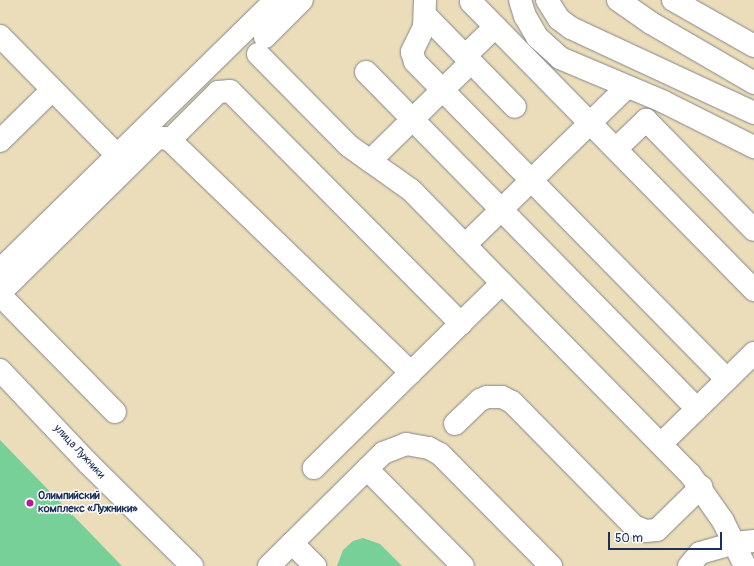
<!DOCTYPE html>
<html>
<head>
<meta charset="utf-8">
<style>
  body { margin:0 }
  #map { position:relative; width:754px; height:566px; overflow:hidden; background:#ebddb9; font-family:Pangolin,sans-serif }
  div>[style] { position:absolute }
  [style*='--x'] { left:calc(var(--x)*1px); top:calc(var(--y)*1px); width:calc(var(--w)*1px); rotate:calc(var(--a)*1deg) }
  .green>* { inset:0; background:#77d097 }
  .roads { filter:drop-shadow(0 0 1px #83868c) drop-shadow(0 0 1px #83868c) }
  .minor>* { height:22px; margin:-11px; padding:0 11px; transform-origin:11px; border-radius:11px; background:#fff }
  .major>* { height:22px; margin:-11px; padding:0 11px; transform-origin:11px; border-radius:11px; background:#fff }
  .dots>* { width:11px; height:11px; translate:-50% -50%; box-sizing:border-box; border:2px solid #fdfcf7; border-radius:50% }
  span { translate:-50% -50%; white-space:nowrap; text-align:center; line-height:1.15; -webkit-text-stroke:3px #fdfcf7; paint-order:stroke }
  .street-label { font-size:11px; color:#1b2f5e }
  .poi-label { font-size:11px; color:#1b2f5e; font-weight:700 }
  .left { translate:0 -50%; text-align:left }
  .scale { position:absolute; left:608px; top:532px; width:114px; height:18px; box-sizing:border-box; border:2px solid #1b2f5e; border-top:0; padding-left:5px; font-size:12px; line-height:14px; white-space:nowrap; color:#1b2f5e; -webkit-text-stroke:3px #fdfcf7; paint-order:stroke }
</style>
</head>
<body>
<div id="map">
  <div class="green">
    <div style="clip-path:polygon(0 440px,122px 566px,0 566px)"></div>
    <div style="clip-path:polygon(363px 538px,380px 544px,402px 566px,337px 566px,343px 550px,353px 541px)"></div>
  </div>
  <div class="roads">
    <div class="minor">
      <div style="--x:425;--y:0;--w:27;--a:92"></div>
      <div style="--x:424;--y:27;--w:28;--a:116"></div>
      <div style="--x:412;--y:52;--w:10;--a:73"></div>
      <div style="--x:415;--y:62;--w:445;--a:45.5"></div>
      <div style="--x:520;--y:0;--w:17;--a:73"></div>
      <div style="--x:525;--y:16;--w:24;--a:60"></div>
      <div style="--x:537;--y:37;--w:31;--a:42"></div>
      <div style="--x:560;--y:58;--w:113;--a:22.9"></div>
      <div style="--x:664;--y:102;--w:101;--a:26.6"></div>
      <div style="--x:471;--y:2;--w:404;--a:45.5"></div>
      <div style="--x:426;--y:16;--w:127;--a:45.6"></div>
      <div style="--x:0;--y:36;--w:167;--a:45.5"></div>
      <div style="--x:265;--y:37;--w:52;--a:-45"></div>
      <div style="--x:258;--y:54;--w:129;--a:45.3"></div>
      <div style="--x:349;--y:146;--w:76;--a:35.4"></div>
      <div style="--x:411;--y:190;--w:130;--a:45.6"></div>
      <div style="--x:502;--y:283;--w:264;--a:135.5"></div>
      <div style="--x:465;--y:56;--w:42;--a:-44"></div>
      <div style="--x:366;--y:72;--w:472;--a:45.5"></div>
      <div style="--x:170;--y:140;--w:68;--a:-45"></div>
      <div style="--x:218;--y:92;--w:12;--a:-5"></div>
      <div style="--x:230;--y:91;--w:328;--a:45.2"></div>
      <div style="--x:0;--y:141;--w:73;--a:-44.4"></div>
      <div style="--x:616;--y:149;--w:42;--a:-44"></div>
      <div style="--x:646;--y:120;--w:154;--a:45.5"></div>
      <div style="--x:370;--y:161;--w:141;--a:-44.4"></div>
      <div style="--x:465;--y:245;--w:225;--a:-44.3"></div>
      <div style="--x:0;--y:270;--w:386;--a:-44.4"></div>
      <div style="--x:502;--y:283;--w:268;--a:45.5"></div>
      <div style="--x:690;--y:474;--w:57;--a:54.9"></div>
      <div style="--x:723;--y:521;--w:50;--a:63.9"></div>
      <div style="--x:0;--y:293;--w:219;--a:-44.6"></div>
      <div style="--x:156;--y:139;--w:8;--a:-7"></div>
      <div style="--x:164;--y:138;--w:6;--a:18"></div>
      <div style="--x:170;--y:140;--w:335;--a:44"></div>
      <div style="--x:0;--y:295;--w:164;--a:45.5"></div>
      <div style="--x:0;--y:370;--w:129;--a:46.6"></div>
      <div style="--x:89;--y:464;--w:145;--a:44.7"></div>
      <div style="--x:455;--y:424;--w:35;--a:-44"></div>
      <div style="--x:480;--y:400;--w:8;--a:-23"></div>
      <div style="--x:487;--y:397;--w:15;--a:0"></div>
      <div style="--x:502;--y:397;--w:11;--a:27"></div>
      <div style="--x:512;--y:402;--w:174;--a:45.5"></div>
      <div style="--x:634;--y:526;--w:12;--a:24"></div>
      <div style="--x:645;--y:531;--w:12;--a:-5"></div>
      <div style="--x:657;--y:530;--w:62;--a:-44.3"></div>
      <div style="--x:661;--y:444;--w:130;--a:-44.4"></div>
      <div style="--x:367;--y:469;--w:136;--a:45.3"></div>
      <div style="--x:292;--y:543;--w:33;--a:45"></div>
      <div style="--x:269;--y:566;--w:161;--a:-44.7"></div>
      <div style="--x:383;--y:453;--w:25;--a:-21"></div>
      <div style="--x:406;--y:444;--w:23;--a:10"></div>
      <div style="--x:429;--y:448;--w:13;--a:29"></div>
      <div style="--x:440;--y:454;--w:158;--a:45.3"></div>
      <div style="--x:689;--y:566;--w:17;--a:-50"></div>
      <div style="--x:700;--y:553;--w:36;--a:-16"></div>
      <div style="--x:735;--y:543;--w:19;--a:-6"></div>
    </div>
    <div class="major">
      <div style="--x:547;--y:0;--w:22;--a:58"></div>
      <div style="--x:559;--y:19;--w:15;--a:37"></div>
      <div style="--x:571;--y:28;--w:202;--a:24.9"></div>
      <div style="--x:618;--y:0;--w:40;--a:34.9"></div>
      <div style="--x:651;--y:23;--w:119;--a:30.2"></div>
      <div style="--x:673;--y:0;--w:93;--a:29.6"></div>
    </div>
  </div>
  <div class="dots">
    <div style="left:30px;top:503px;background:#b5179e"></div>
  </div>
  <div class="street-label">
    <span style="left:79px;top:452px;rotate:47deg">улица Лужники</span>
  </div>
  <div class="poi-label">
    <span class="left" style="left:38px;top:503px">Олимпийский<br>комплекс «Лужники»</span>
  </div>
  <div class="scale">50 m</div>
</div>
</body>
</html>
